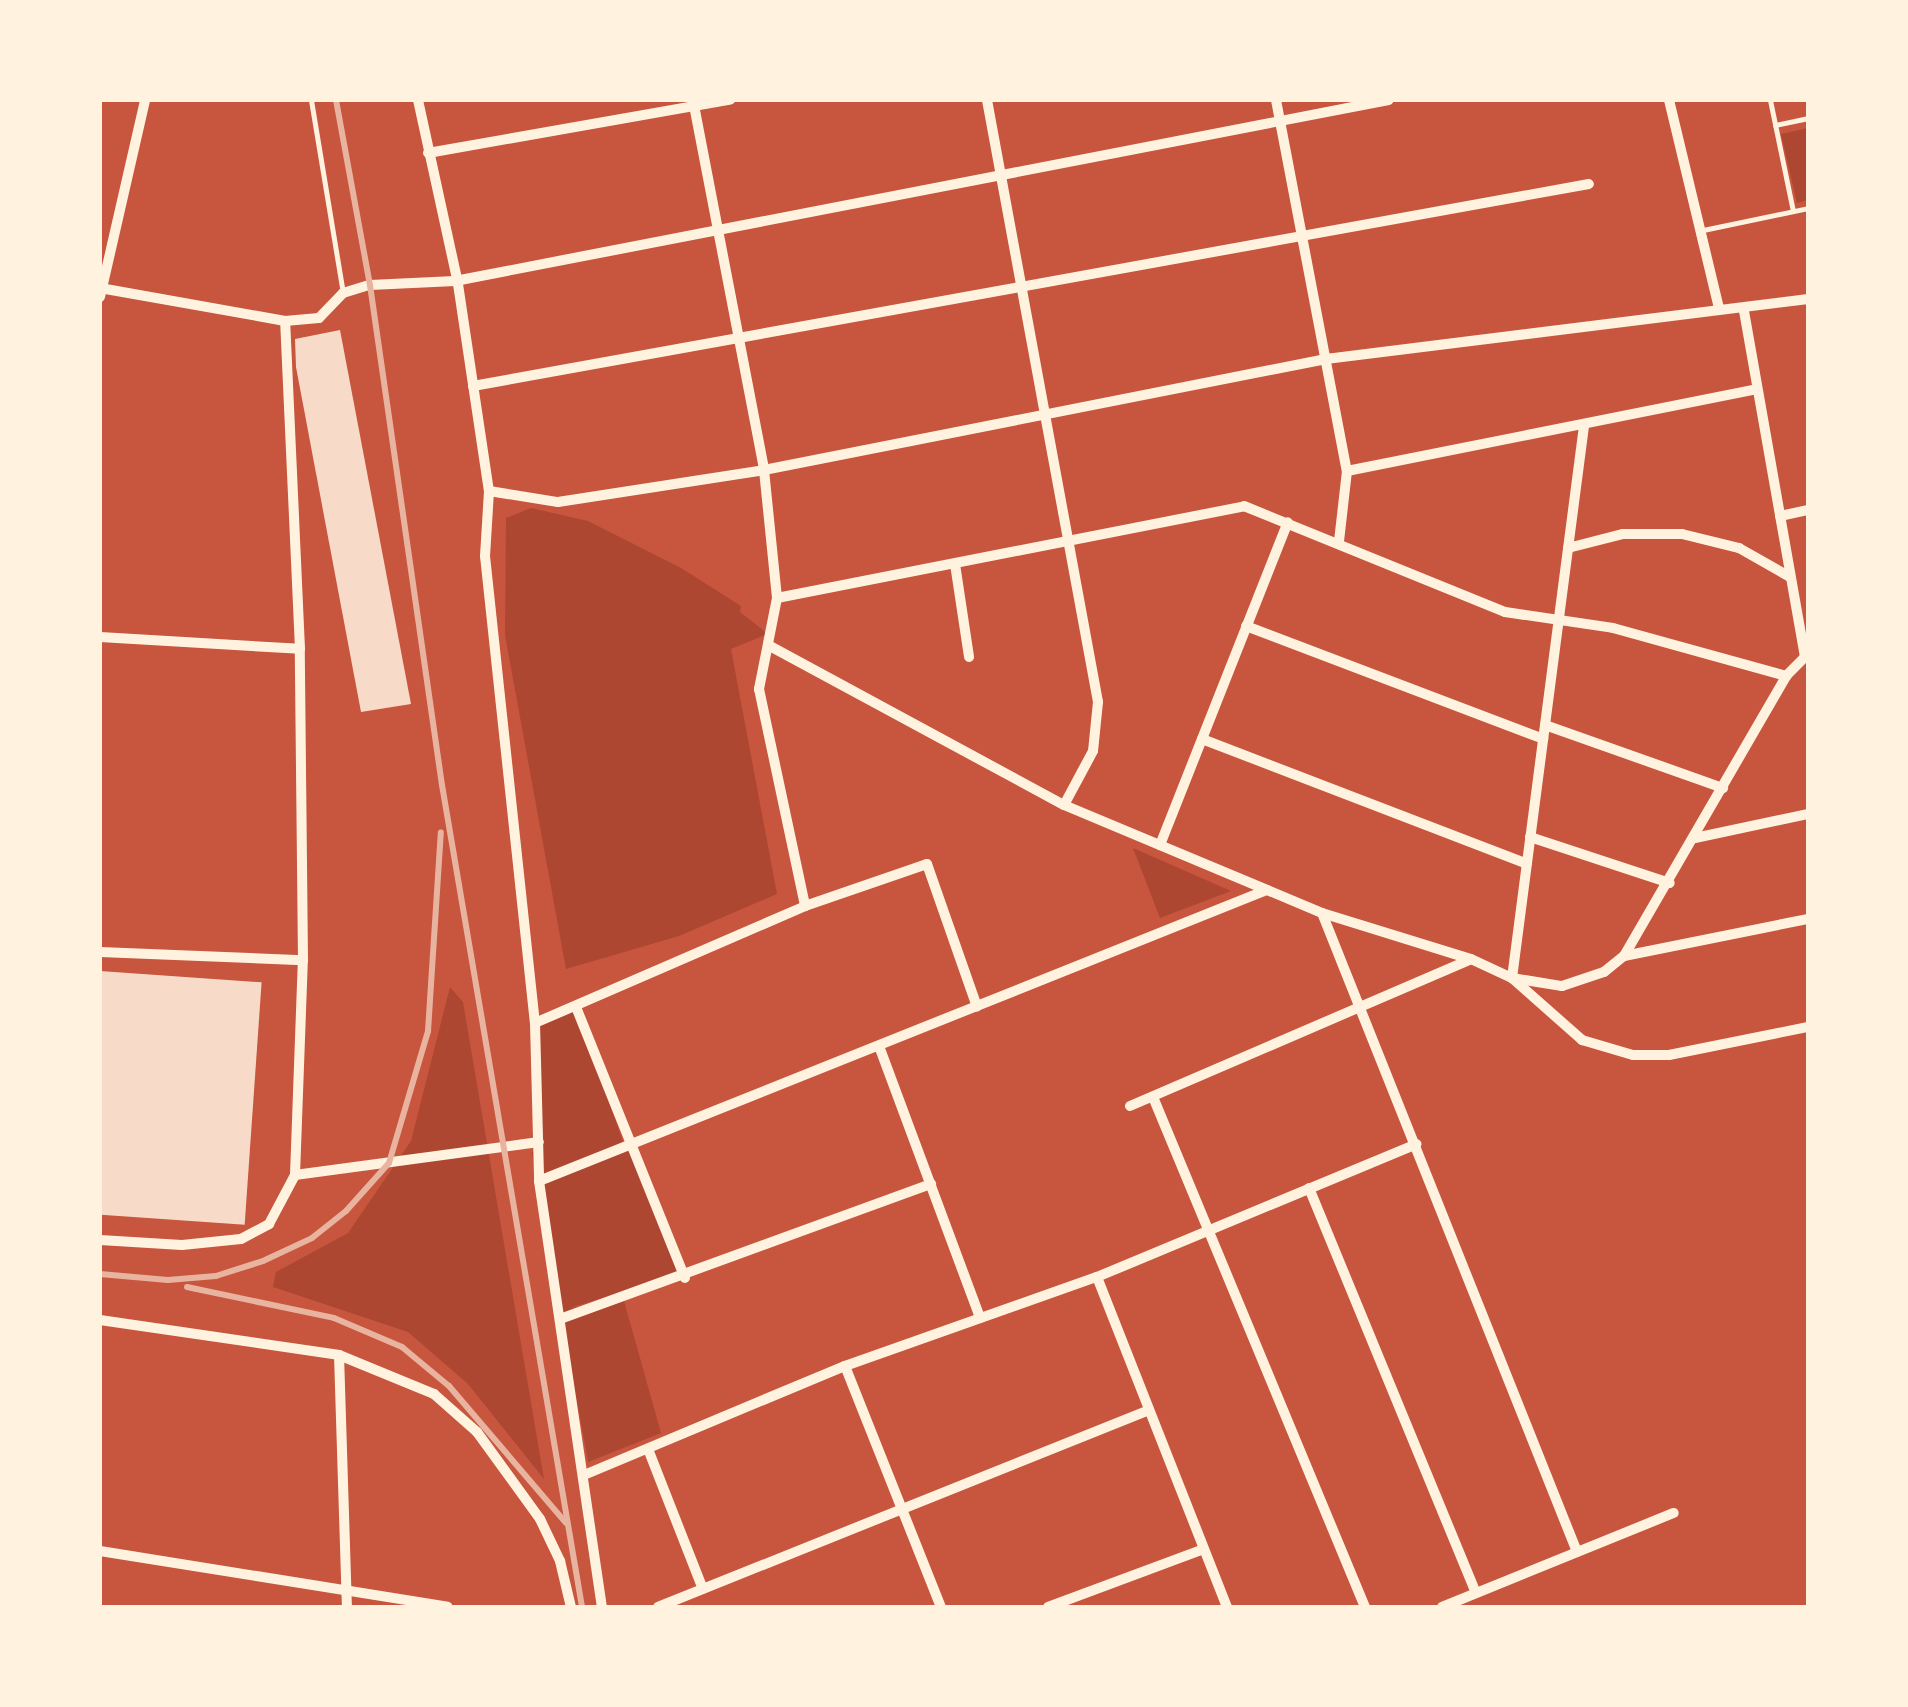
<!DOCTYPE html>
<style>
body{margin:0}
#map{position:relative;width:1908px;height:1707px;overflow:hidden;background:#c8553d;font-family:Helvetica,sans-serif}
div>[style]{position:absolute}
[style*='--x']{left:calc(var(--x)*1px);top:calc(var(--y)*1px);width:calc(var(--w)*1px);rotate:calc(var(--a)*1deg)}
.green>*{inset:0;background:#ae4732}
.building>*{inset:0;background:#f7dbc8;transform-origin:0 0}
.service>*{height:5px;margin:-2.5px;padding:0 2.5px;transform-origin:2.5px;border-radius:2.5px;background:#fff3e0}
.minor>*{height:10px;margin:-5px;padding:0 5px;transform-origin:5px;border-radius:5px;background:#fff3e0}
.rail>*{height:6px;margin:-3px;padding:0 3px;transform-origin:3px;border-radius:3px;background:#e9b49f}
span{translate:-50% -50%;white-space:nowrap;text-align:center;line-height:1.15;-webkit-text-stroke:8px #fff3e0;paint-order:stroke}
.frame{position:absolute;inset:0;border:102px solid #fff3e0;pointer-events:none}
</style>
<div id="map">
<div class="green">
<i style="clip-path:polygon(1808px 128px,1808px 200px,1797px 203px,1781px 134px)"></i>
<i style="clip-path:polygon(531px 508px,588px 521px,681px 568px,741px 606px,740px 612px,768px 634px,731px 649px,777px 894px,679px 936px,566px 969px,505px 635px,506px 518px)"></i>
<i style="clip-path:polygon(1133px 848px,1231px 891px,1160px 918px)"></i>
<i style="clip-path:polygon(450px 987px,463px 1002px,544px 1479px,468px 1384px,408px 1332px,273px 1287px,276px 1272px,348px 1233px,411px 1141px)"></i>
<i style="clip-path:polygon(576px 1007px,623px 1142px,616px 1145px,630px 1145px,680px 1276px,569px 1308px,624px 1301px,661px 1433px,588px 1462px,532px 1152px,538px 1152px,535px 1023px)"></i>
</div>
<div class="building">
<i style="clip-path:polygon(340px 330px,411px 704px,361px 712px,296px 367px,295px 339px)"></i>
<i style="left:100px;top:971px;width:162px;height:243px;rotate:4deg"></i>
</div>
<div class="service">
<i style="--x:311;--y:100;--w:196;--a:80.6"></i>
<i style="--x:1770;--y:100;--w:113;--a:78.3"></i>
<i style="--x:1775;--y:125;--w:34;--a:-12"></i>
<i style="--x:1703;--y:230;--w:107;--a:-11.8"></i>
</div>
<div class="minor">
<i style="--x:418;--y:100;--w:188;--a:77.7"></i>
<i style="--x:458;--y:284;--w:209;--a:81.5"></i>
<i style="--x:489;--y:491;--w:65;--a:93.5"></i>
<i style="--x:485;--y:556;--w:470;--a:83.9"></i>
<i style="--x:535;--y:1023;--w:158;--a:88.5"></i>
<i style="--x:539;--y:1181;--w:431;--a:81.6"></i>
<i style="--x:693;--y:100;--w:377;--a:79.1"></i>
<i style="--x:764;--y:470;--w:129;--a:84.2"></i>
<i style="--x:777;--y:598;--w:93;--a:101.2"></i>
<i style="--x:759;--y:689;--w:222;--a:78"></i>
<i style="--x:987;--y:100;--w:612;--a:79.55"></i>
<i style="--x:1098;--y:702;--w:49;--a:95.8"></i>
<i style="--x:1093;--y:751;--w:61;--a:118.2"></i>
<i style="--x:1276;--y:100;--w:378;--a:79.2"></i>
<i style="--x:1347;--y:471;--w:70;--a:96.5"></i>
<i style="--x:1669;--y:100;--w:214;--a:76.5"></i>
<i style="--x:428;--y:153;--w:307;--a:-10"></i>
<i style="--x:100;--y:288;--w:188;--a:10.1"></i>
<i style="--x:285;--y:321;--w:34;--a:-5"></i>
<i style="--x:319;--y:318;--w:35;--a:-46"></i>
<i style="--x:343;--y:293;--w:28;--a:-17"></i>
<i style="--x:370;--y:285;--w:85;--a:-2.7"></i>
<i style="--x:455;--y:281;--w:951;--a:-10.97"></i>
<i style="--x:100;--y:297;--w:202;--a:-77.1"></i>
<i style="--x:1744;--y:311;--w:350;--a:80"></i>
<i style="--x:473;--y:386;--w:1134;--a:-10.26"></i>
<i style="--x:1584;--y:426;--w:557;--a:97.43"></i>
<i style="--x:1512;--y:978;--w:94;--a:41.5"></i>
<i style="--x:1582;--y:1040;--w:53;--a:16.4"></i>
<i style="--x:1633;--y:1055;--w:36;--a:0"></i>
<i style="--x:1669;--y:1055;--w:142;--a:-11.4"></i>
<i style="--x:1347;--y:471;--w:418;--a:-11.3"></i>
<i style="--x:489;--y:491;--w:70;--a:9.1"></i>
<i style="--x:558;--y:502;--w:208;--a:-8.8"></i>
<i style="--x:764;--y:470;--w:573;--a:-11.17"></i>
<i style="--x:1326;--y:359;--w:486;--a:-7.1"></i>
<i style="--x:1780;--y:516;--w:29;--a:-12"></i>
<i style="--x:1568;--y:548;--w:57;--a:-14.3"></i>
<i style="--x:1623;--y:534;--w:59;--a:0"></i>
<i style="--x:1682;--y:534;--w:59;--a:13.8"></i>
<i style="--x:1739;--y:548;--w:59;--a:29.6"></i>
<i style="--x:955;--y:564;--w:94;--a:81.4"></i>
<i style="--x:777;--y:598;--w:476;--a:-11.1"></i>
<i style="--x:1244;--y:506;--w:282;--a:22.1"></i>
<i style="--x:1505;--y:612;--w:109;--a:8.4"></i>
<i style="--x:1613;--y:628;--w:180;--a:15.5"></i>
<i style="--x:1246;--y:626;--w:318;--a:20.8"></i>
<i style="--x:100;--y:637;--w:200;--a:3.4"></i>
<i style="--x:768;--y:645;--w:336;--a:28.4"></i>
<i style="--x:1064;--y:805;--w:280;--a:22.7"></i>
<i style="--x:1322;--y:913;--w:156;--a:17.2"></i>
<i style="--x:1471;--y:959;--w:45;--a:24.9"></i>
<i style="--x:1512;--y:978;--w:51;--a:9.1"></i>
<i style="--x:1562;--y:986;--w:44;--a:-18.4"></i>
<i style="--x:1604;--y:972;--w:26;--a:-39"></i>
<i style="--x:1624;--y:956;--w:323;--a:-59.9"></i>
<i style="--x:1786;--y:676;--w:31;--a:-45"></i>
<i style="--x:1545;--y:725;--w:189;--a:19.5"></i>
<i style="--x:1202;--y:739;--w:348;--a:21"></i>
<i style="--x:1530;--y:837;--w:147;--a:18.2"></i>
<i style="--x:1695;--y:838;--w:116;--a:-12"></i>
<i style="--x:1160;--y:845;--w:347;--a:-68.4"></i>
<i style="--x:1322;--y:913;--w:688;--a:68.24"></i>
<i style="--x:100;--y:952;--w:203;--a:2.3"></i>
<i style="--x:1624;--y:956;--w:188;--a:-11.4"></i>
<i style="--x:576;--y:1007;--w:292;--a:68.1"></i>
<i style="--x:535;--y:1023;--w:294;--a:-23.4"></i>
<i style="--x:805;--y:906;--w:129;--a:-19"></i>
<i style="--x:927;--y:864;--w:151;--a:70.7"></i>
<i style="--x:879;--y:1046;--w:290;--a:69.6"></i>
<i style="--x:1153;--y:1097;--w:552;--a:67.43"></i>
<i style="--x:1130;--y:1106;--w:369;--a:-23.3"></i>
<i style="--x:295;--y:1175;--w:246;--a:-7.7"></i>
<i style="--x:539;--y:1181;--w:784;--a:-21.79"></i>
<i style="--x:1309;--y:1188;--w:438;--a:67.6"></i>
<i style="--x:100;--y:1240;--w:82;--a:3.5"></i>
<i style="--x:182;--y:1245;--w:59;--a:-5.8"></i>
<i style="--x:241;--y:1239;--w:32;--a:-28"></i>
<i style="--x:269;--y:1224;--w:55;--a:-62"></i>
<i style="--x:295;--y:1175;--w:215;--a:-87.9"></i>
<i style="--x:303;--y:960;--w:311;--a:-90.6"></i>
<i style="--x:300;--y:649;--w:328;--a:-92.6"></i>
<i style="--x:1097;--y:1277;--w:355;--a:68.5"></i>
<i style="--x:560;--y:1319;--w:395;--a:-20"></i>
<i style="--x:100;--y:1320;--w:242;--a:8.3"></i>
<i style="--x:339;--y:1355;--w:103;--a:22.3"></i>
<i style="--x:434;--y:1394;--w:57;--a:41.5"></i>
<i style="--x:477;--y:1432;--w:107;--a:54.1"></i>
<i style="--x:540;--y:1519;--w:47;--a:64.5"></i>
<i style="--x:560;--y:1561;--w:47;--a:76.6"></i>
<i style="--x:339;--y:1355;--w:252;--a:88.2"></i>
<i style="--x:845;--y:1366;--w:259;--a:68.3"></i>
<i style="--x:648;--y:1449;--w:150;--a:68.6"></i>
<i style="--x:584;--y:1475;--w:283;--a:-22.7"></i>
<i style="--x:845;--y:1366;--w:267;--a:-19.5"></i>
<i style="--x:1097;--y:1277;--w:346;--a:-22.6"></i>
<i style="--x:100;--y:1551;--w:352;--a:9.1"></i>
<i style="--x:658;--y:1607;--w:529;--a:-21.86"></i>
<i style="--x:1048;--y:1607;--w:166;--a:-20.4"></i>
<i style="--x:1442;--y:1607;--w:250;--a:-22.1"></i>
</div>
<div class="rail">
<i style="--x:336;--y:100;--w:188;--a:79.6"></i>
<i style="--x:370;--y:285;--w:505;--a:81.81"></i>
<i style="--x:442;--y:785;--w:834;--a:80.33"></i>
<i style="--x:100;--y:1274;--w:68;--a:5"></i>
<i style="--x:168;--y:1280;--w:48;--a:-4.8"></i>
<i style="--x:216;--y:1276;--w:49;--a:-17.7"></i>
<i style="--x:263;--y:1261;--w:54;--a:-25.1"></i>
<i style="--x:312;--y:1238;--w:43;--a:-38.5"></i>
<i style="--x:346;--y:1211;--w:64;--a:-48.1"></i>
<i style="--x:389;--y:1163;--w:138;--a:-73.5"></i>
<i style="--x:428;--y:1031;--w:199;--a:-86.3"></i>
<i style="--x:187;--y:1287;--w:150;--a:11.9"></i>
<i style="--x:334;--y:1318;--w:74;--a:23.1"></i>
<i style="--x:402;--y:1347;--w:61;--a:39.7"></i>
<i style="--x:449;--y:1386;--w:180;--a:49.5"></i>
</div>
<div class="frame"></div>
</div>
